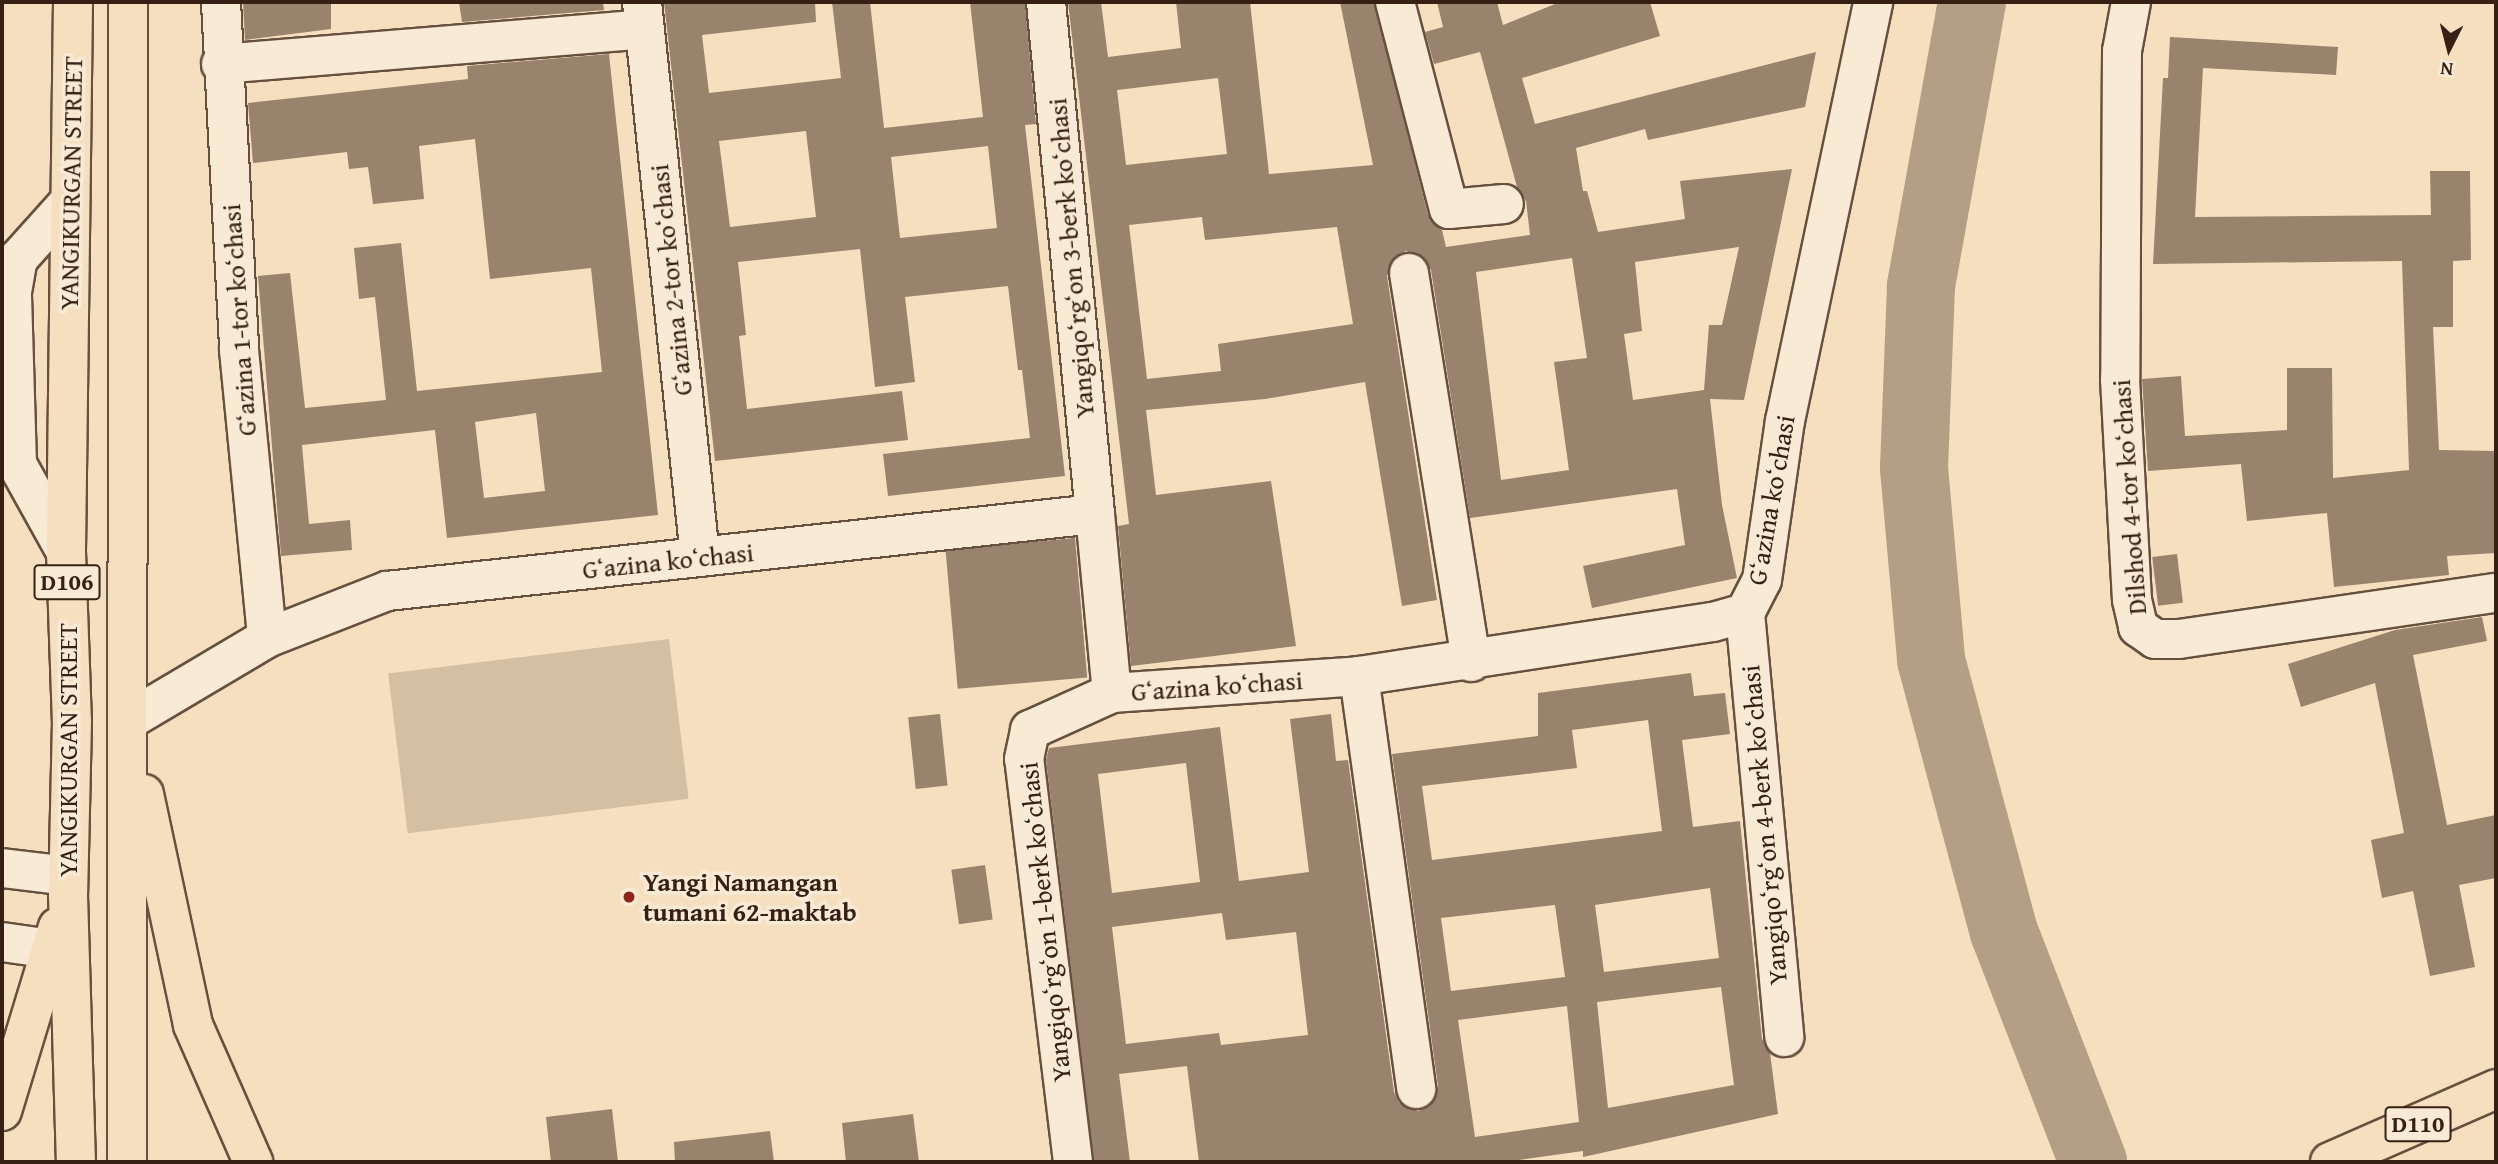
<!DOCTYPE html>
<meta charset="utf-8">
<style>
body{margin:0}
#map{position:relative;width:2498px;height:1164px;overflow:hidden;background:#f5dfbf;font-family:"Gentium Book Plus",serif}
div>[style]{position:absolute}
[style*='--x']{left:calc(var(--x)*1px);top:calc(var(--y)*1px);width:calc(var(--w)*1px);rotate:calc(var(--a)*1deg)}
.green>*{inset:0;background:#d5bfa2;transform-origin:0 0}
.river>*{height:68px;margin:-34px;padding:0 34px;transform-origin:34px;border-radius:34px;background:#b49e85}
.building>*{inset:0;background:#99836c;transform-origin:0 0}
.roads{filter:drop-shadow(2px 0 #66503e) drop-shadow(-2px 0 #66503e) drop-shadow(0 2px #66503e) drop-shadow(0 -2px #66503e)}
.minor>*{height:38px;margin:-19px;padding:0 19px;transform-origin:19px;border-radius:19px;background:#f8ead5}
.major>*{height:38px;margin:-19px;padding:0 19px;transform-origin:19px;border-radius:19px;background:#f5dfbf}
.dots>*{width:19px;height:19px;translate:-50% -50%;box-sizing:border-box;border:4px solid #f8ead5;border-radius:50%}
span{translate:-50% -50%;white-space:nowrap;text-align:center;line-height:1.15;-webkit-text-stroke:7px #f8ead5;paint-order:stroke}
.shield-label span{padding:2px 5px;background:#f8ead5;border:2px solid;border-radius:5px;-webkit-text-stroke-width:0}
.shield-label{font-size:24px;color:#362013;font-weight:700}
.street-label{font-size:26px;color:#362013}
.poi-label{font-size:26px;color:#362013;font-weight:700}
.left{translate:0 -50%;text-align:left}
.frame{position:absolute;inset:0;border:4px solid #362013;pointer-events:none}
.north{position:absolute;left:2414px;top:14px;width:70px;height:70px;-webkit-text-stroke:5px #f8ead5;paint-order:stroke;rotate:186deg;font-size:19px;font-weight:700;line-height:28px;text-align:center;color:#362013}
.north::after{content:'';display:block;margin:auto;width:24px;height:32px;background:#362013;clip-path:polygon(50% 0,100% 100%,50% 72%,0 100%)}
</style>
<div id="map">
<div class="green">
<i style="left:669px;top:639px;width:161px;height:283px;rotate:83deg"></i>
</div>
<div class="river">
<i style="--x:1972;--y:2;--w:289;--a:100.2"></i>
<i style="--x:1921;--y:286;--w:182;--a:92.2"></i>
<i style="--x:1914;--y:468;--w:193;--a:84.9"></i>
<i style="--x:1931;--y:660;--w:282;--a:75"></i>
<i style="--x:2004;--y:932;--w:247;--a:68.8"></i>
</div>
<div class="building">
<i style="clip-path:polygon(243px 2px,331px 2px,331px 29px,245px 40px)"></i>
<i style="clip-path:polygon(459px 2px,603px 2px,604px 10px,462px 22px)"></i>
<i style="clip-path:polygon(evenodd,664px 2px,815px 2px,816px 22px,702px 35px,709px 93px,841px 78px,832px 2px,870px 2px,884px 128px,983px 117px,970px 2px,1025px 2px,1036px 124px,1025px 125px,1065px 476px,888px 496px,883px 454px,1030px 438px,1022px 370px,1018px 370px,1008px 286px,905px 297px,915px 382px,875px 387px,860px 249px,738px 262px,746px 335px,739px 336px,747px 409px,902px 391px,908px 440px,715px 461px,664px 2px,806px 131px,816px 217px,730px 227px,719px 141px,806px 131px,664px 2px,988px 146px,997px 228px,900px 238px,891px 157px,988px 146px)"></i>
<i style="clip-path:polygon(evenodd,1068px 2px,1101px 2px,1108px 57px,1181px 48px,1176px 2px,1250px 2px,1269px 174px,1373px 165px,1340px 2px,1374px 2px,1428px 215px,1442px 230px,1446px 247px,1530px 235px,1526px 201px,1517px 187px,1480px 52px,1434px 64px,1425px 32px,1443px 27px,1437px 2px,1497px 2px,1503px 25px,1560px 2px,1650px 2px,1660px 36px,1522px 78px,1535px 124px,1816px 52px,1805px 107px,1648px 140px,1645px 129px,1576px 148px,1583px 191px,1587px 191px,1598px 232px,1685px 219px,1680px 181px,1792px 169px,1744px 400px,1710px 399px,1722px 505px,1737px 578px,1592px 608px,1583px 566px,1685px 545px,1677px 489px,1470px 518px,1431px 270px,1425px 259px,1406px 251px,1395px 257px,1387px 276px,1437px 600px,1402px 606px,1365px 382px,1265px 399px,1146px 410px,1156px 495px,1271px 481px,1296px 646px,1131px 666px,1118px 526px,1129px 524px,1068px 2px,1218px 78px,1227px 154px,1126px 165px,1117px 90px,1218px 78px,1068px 2px,1202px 217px,1205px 240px,1337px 227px,1353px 324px,1218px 344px,1221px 371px,1147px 379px,1129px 225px,1202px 217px,1068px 2px,1739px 247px,1722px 325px,1709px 325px,1704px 390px,1633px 400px,1624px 334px,1642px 331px,1635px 262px,1739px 247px,1068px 2px,1572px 258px,1587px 358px,1554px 362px,1569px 470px,1501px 480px,1476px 272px,1572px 258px)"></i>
<i style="clip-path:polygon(2170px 37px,2338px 47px,2336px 75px,2203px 68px,2195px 217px,2431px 215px,2430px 171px,2470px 171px,2471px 260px,2453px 261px,2453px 327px,2433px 327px,2439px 450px,2496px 451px,2496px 553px,2447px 556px,2449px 575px,2334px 587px,2327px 513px,2247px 521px,2241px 464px,2148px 471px,2142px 379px,2181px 376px,2185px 436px,2287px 430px,2287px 368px,2332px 368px,2333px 478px,2409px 470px,2402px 261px,2153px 264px,2163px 78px,2168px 78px)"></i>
<i style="clip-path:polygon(evenodd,609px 54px,658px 515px,447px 538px,435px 430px,302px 445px,309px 524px,350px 520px,352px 550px,281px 556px,258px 276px,290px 273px,305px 408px,386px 400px,375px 297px,359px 299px,354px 248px,401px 243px,417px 391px,602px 372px,591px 268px,490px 279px,475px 139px,419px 146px,424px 199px,373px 204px,368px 167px,349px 169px,347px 152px,253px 163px,248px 103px,468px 79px,467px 66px,609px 54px,536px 413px,545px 491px,484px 498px,475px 422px,536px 413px)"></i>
<i style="left:1075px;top:538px;width:140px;height:130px;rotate:85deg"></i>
<i style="left:2177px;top:554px;width:49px;height:25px;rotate:83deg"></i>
<i style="clip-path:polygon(2482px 617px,2487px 641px,2413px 655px,2447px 825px,2496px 815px,2496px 878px,2459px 885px,2475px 967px,2430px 976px,2413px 891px,2382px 898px,2371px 840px,2404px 833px,2375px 683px,2301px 707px,2288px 664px,2395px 630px)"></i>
<i style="clip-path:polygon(evenodd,1691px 673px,1694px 696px,1725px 693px,1730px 734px,1682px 740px,1693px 827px,1740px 821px,1762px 1039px,1770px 1053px,1778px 1114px,1583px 1157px,1583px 1151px,1505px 1162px,1199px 1162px,1187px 1066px,1119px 1074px,1130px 1162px,1094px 1162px,1046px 760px,1049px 748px,1220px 727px,1239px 881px,1309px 872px,1290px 719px,1331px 714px,1336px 761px,1348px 760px,1394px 1092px,1399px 1103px,1418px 1111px,1430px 1106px,1438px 1086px,1392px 754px,1538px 736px,1538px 693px,1691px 673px,1648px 720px,1662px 831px,1432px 860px,1422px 786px,1577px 768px,1572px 730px,1648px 720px,1691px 673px,1186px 763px,1200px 882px,1112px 893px,1098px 774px,1186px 763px,1691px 673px,1710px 888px,1719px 958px,1604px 972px,1595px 905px,1710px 888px,1691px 673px,1555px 905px,1565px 977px,1451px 991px,1441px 918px,1555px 905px,1691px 673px,1222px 913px,1226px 940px,1296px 932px,1308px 1035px,1221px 1045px,1219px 1033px,1126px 1044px,1112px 927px,1222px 913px,1691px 673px,1721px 987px,1734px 1085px,1608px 1108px,1597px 1002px,1721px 987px,1691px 673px,1567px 1006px,1579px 1122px,1475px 1137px,1458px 1020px,1567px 1006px)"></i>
<i style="left:940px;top:714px;width:72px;height:32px;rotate:84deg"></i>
<i style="left:985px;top:865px;width:55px;height:34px;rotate:82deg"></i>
<i style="clip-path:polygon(612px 1109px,618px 1162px,551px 1162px,546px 1117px)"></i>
<i style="clip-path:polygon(913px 1114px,919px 1162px,846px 1162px,842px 1123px)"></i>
<i style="clip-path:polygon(770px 1131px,774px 1162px,675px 1162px,674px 1142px)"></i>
</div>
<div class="roads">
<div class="minor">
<i style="--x:221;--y:2;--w:348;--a:87"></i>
<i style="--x:239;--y:350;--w:289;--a:84.4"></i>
<i style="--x:642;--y:2;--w:558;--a:84.03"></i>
<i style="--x:1046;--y:2;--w:514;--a:84.53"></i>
<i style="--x:1395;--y:2;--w:214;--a:75.4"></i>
<i style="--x:1449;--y:209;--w:55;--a:-5.2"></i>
<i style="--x:2131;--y:2;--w:50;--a:100.4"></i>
<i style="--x:2122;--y:51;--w:328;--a:90.3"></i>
<i style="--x:2120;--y:379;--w:221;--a:86.9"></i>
<i style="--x:2132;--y:600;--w:28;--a:77"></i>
<i style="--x:2138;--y:627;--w:21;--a:35"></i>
<i style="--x:2155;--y:639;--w:24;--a:0"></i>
<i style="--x:2179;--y:639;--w:320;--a:-8.3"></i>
<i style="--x:221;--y:64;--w:424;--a:-4.7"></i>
<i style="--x:1409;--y:273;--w:394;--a:80.9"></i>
<i style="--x:66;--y:552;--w:101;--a:-119.1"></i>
<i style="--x:17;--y:464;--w:172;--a:-91.7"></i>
<i style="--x:12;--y:292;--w:34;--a:-80"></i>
<i style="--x:18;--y:259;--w:78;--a:-48.1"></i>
<i style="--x:1745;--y:613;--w:426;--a:84.7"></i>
<i style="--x:1359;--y:676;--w:417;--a:82.1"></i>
<i style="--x:129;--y:720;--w:161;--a:-30.7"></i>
<i style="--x:267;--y:638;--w:129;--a:-21.4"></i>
<i style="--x:387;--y:591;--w:712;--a:-6.21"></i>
<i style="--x:1095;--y:514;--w:180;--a:84.6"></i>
<i style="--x:1112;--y:693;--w:248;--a:-3.9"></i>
<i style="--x:1359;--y:676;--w:358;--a:-8.7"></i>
<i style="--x:1713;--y:622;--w:33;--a:-16"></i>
<i style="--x:1745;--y:613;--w:37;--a:-63"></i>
<i style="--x:1762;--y:580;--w:161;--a:-81.8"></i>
<i style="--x:1785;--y:421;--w:428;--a:-78.1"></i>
<i style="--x:2;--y:868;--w:66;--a:6.9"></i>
<i style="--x:2;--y:942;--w:50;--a:8"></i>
<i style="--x:1073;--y:1162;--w:406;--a:-96.9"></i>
<i style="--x:1024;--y:759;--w:30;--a:-78"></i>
<i style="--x:1030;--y:730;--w:90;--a:-24.3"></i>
</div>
<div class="major">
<i style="--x:73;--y:2;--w:550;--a:90.73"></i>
<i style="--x:66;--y:552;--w:169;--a:88"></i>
<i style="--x:72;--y:721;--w:174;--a:91.3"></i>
<i style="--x:68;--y:895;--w:267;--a:88.3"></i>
<i style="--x:144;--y:794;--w:236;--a:78"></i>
<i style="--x:193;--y:1025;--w:150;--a:66.3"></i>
<i style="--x:2;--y:1111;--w:192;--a:-73.1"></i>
<i style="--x:127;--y:1162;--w:1160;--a:-89.95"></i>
<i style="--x:2330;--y:1162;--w:181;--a:-23.7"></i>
</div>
</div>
<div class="dots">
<i style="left:629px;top:897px;background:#8f2418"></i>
</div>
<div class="shield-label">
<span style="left:67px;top:582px">D106</span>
<span style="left:2418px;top:1124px">D110</span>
</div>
<div class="street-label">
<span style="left:71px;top:183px;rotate:-89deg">YANGIKURGAN STREET</span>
<span style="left:1071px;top:258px;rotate:-95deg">Yangiqoʻrgʻon 3-berk koʻchasi</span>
<span style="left:671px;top:280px;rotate:-96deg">Gʻazina 2-tor koʻchasi</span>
<span style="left:239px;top:320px;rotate:-94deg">Gʻazina 1-tor koʻchasi</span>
<span style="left:2129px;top:497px;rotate:-94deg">Dilshod 4-tor koʻchasi</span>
<span style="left:1771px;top:500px;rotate:-80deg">Gʻazina koʻchasi</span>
<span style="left:668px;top:561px;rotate:-6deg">Gʻazina koʻchasi</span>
<span style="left:1217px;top:686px;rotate:-4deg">Gʻazina koʻchasi</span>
<span style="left:68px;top:750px;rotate:-90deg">YANGIKURGAN STREET</span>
<span style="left:1764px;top:825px;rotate:-95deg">Yangiqoʻrgʻon 4-berk koʻchasi</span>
<span style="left:1045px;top:922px;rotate:-96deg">Yangiqoʻrgʻon 1-berk koʻchasi</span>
</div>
<div class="poi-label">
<span class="left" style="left:643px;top:897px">Yangi Namangan<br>tumani 62-maktab</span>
</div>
<div class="frame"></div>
<div class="north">N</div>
</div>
